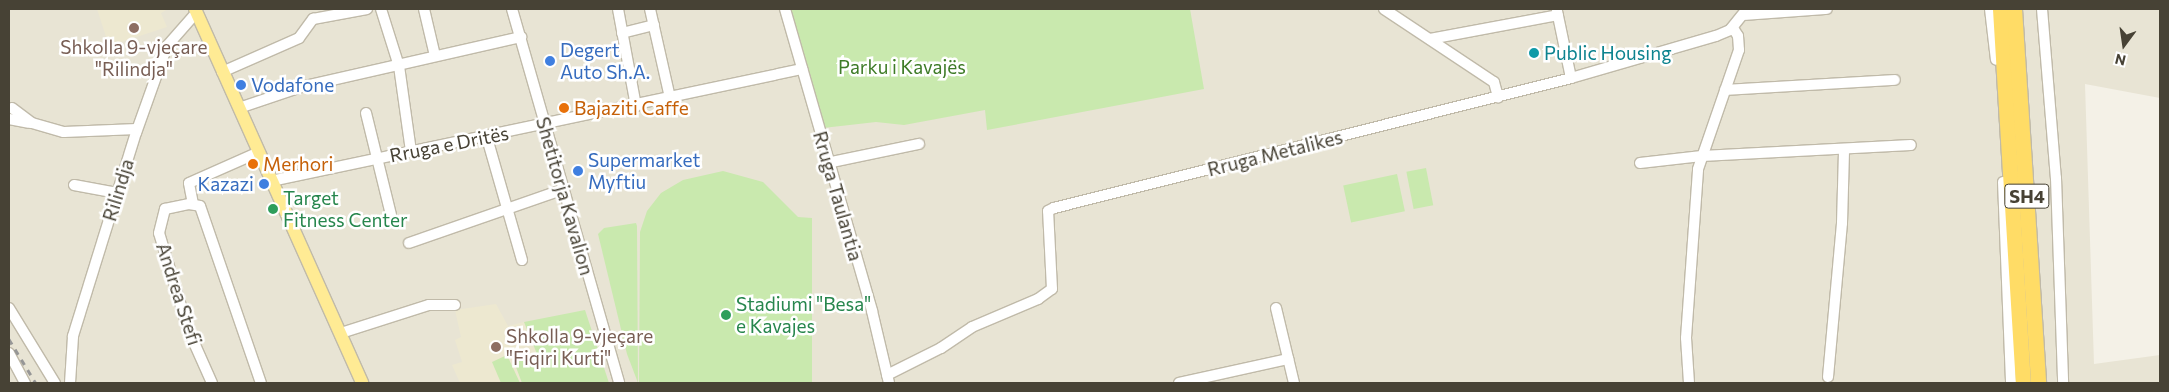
<!DOCTYPE html>
<meta charset="utf-8">
<style>
body{margin:0}
#map{position:relative;width:2169px;height:392px;overflow:hidden;background:#f4f1e7;font-family:Commissioner,sans-serif}
div>[style]{position:absolute}
[style*='--x']{left:calc(var(--x)*1px);top:calc(var(--y)*1px);width:calc(var(--w)*1px);rotate:calc(var(--a)*1deg)}
.residential>*{inset:0;background:#e8e4d4}
.education>*{inset:0;background:#ede8d0}
.green>*{inset:0;background:#c9e9ae;transform-origin:0 0}
.roads{filter:drop-shadow(1px 0 #c0baa9) drop-shadow(-1px 0 #c0baa9) drop-shadow(0 1px #c0baa9) drop-shadow(0 -1px #c0baa9)}
.minor>*{height:10px;margin:-5px;padding:0 5px;transform-origin:5px;border-radius:5px;background:#fff}
.major>*{height:12px;margin:-6px;padding:0 6px;transform-origin:6px;border-radius:6px;background:#ffeb94}
.highway>*{height:15px;margin:-7.5px;padding:0 7.5px;transform-origin:7.5px;border-radius:7.5px;background:#ffdc66}
.rail>*{height:2.5px;margin-top:-1.25px;transform-origin:0;background:repeating-linear-gradient(90deg,#969696 0 6px,transparent 0 12px)}
.dots>*{width:14px;height:14px;translate:-50% -50%;box-sizing:border-box;border:2px solid #fff;border-radius:50%}
span{translate:-50% -50%;white-space:nowrap;text-align:center;line-height:1.15;-webkit-text-stroke:5px #fff;paint-order:stroke}
.shield-label span{padding:1px 4px;background:#fff;border:1px solid;border-radius:4px;-webkit-text-stroke-width:0}
.shield-label{font-size:18px;color:#474235;font-weight:700}
.education-label{font-size:19px;color:#785e54}
.left{translate:0 -50%;text-align:left}
.shop-label{font-size:19px;color:#366cbe}
.right{translate:-100% -50%;text-align:right}
.culture-label{font-size:19px;color:#0d838f}
.park-label{font-size:19px;color:#3e7b27}
.food-label{font-size:19px;color:#c56008}
.street-label{font-size:19px;color:#474235}
.leisure-label{font-size:19px;color:#27864d}
.frame{position:absolute;inset:0;border:10px solid #474235;pointer-events:none}
.north{position:absolute;left:2099px;top:20px;width:50px;height:50px;-webkit-text-stroke:4px #fff;paint-order:stroke;rotate:194deg;font-size:14px;font-weight:700;line-height:20px;text-align:center;color:#474235}
.north::after{content:'';display:block;margin:auto;width:18px;height:22px;background:#474235;clip-path:polygon(50% 0,100% 100%,50% 72%,0 100%)}
</style>
<div id="map">
<div class="residential">
<i style="clip-path:polygon(9px 9px,2160px 9px,2160px 98px,2085px 84px,2094px 364px,2160px 355px,2160px 383px,9px 383px)"></i>
</div>
<div class="education">
<i style="clip-path:polygon(97px 9px,168px 9px,161px 13px,167px 27px,109px 46px)"></i>
<i style="clip-path:polygon(496px 304px,508px 326px,524px 322px,537px 354px,515px 362px,522px 383px,460px 383px,452px 365px,462px 362px,455px 340px,461px 337px,455px 310px)"></i>
</div>
<div class="green">
<i style="clip-path:polygon(789px 9px,1190px 9px,1204px 89px,987px 130px,985px 110px,904px 125px,876px 122px,823px 128px)"></i>
<i style="left:1426px;top:168px;width:38px;height:20px;rotate:79deg"></i>
<i style="clip-path:polygon(723px 171px,763px 182px,798px 217px,812px 218px,812px 383px,639px 383px,640px 232px,647px 211px,661px 193px,683px 180px)"></i>
<i style="left:1397px;top:174px;width:38px;height:55px;rotate:78deg"></i>
<i style="clip-path:polygon(636px 223px,637px 226px,638px 383px,627px 354px,598px 234px,604px 228px)"></i>
<i style="clip-path:polygon(585px 310px,609px 383px,522px 383px,514px 362px,537px 354px,524px 322px)"></i>
<i style="clip-path:polygon(507px 355px,520px 383px,501px 383px,492px 362px)"></i>
</div>
<div class="roads">
<div class="minor">
<i style="--x:381;--y:9;--w:60;--a:72.5"></i>
<i style="--x:399;--y:66;--w:86;--a:82"></i>
<i style="--x:424;--y:9;--w:48;--a:76.8"></i>
<i style="--x:512;--y:9;--w:389;--a:74"></i>
<i style="--x:618;--y:9;--w:99;--a:79.5"></i>
<i style="--x:650;--y:9;--w:91;--a:77.3"></i>
<i style="--x:785;--y:9;--w:314;--a:73.9"></i>
<i style="--x:872;--y:311;--w:74;--a:76.7"></i>
<i style="--x:1384;--y:9;--w:132;--a:33.6"></i>
<i style="--x:1494;--y:82;--w:16;--a:75"></i>
<i style="--x:1990;--y:9;--w:51;--a:83.3"></i>
<i style="--x:2042;--y:9;--w:170;--a:85.3"></i>
<i style="--x:2056;--y:178;--w:205;--a:88"></i>
<i style="--x:1557;--y:11;--w:68;--a:78.2"></i>
<i style="--x:1745;--y:15;--w:82;--a:-4.2"></i>
<i style="--x:622;--y:33;--w:33;--a:-14"></i>
<i style="--x:1430;--y:39;--w:130;--a:-10.6"></i>
<i style="--x:222;--y:72;--w:84;--a:-23.8"></i>
<i style="--x:299;--y:38;--w:24;--a:-54"></i>
<i style="--x:313;--y:19;--w:55;--a:-10.5"></i>
<i style="--x:1725;--y:90;--w:170;--a:-3.4"></i>
<i style="--x:12;--y:108;--w:25;--a:37"></i>
<i style="--x:32;--y:123;--w:33;--a:16"></i>
<i style="--x:64;--y:132;--w:73;--a:-2.4"></i>
<i style="--x:239;--y:108;--w:65;--a:-18.7"></i>
<i style="--x:301;--y:87;--w:226;--a:-12.8"></i>
<i style="--x:366;--y:113;--w:105;--a:76.2"></i>
<i style="--x:9;--y:119;--w:20;--a:11"></i>
<i style="--x:487;--y:138;--w:127;--a:74"></i>
<i style="--x:827;--y:163;--w:94;--a:-11.7"></i>
<i style="--x:1640;--y:163;--w:62;--a:-6.4"></i>
<i style="--x:1702;--y:156;--w:209;--a:-3"></i>
<i style="--x:271;--y:181;--w:543;--a:-11.91"></i>
<i style="--x:2003;--y:182;--w:201;--a:87.7"></i>
<i style="--x:74;--y:185;--w:44;--a:10.5"></i>
<i style="--x:193;--y:204;--w:21;--a:-101"></i>
<i style="--x:189;--y:183;--w:77;--a:-23.9"></i>
<i style="--x:409;--y:243;--w:164;--a:-19.2"></i>
<i style="--x:9;--y:308;--w:88;--a:58.5"></i>
<i style="--x:1276;--y:308;--w:77;--a:76.5"></i>
<i style="--x:341;--y:333;--w:92;--a:-17.7"></i>
<i style="--x:429;--y:305;--w:26;--a:0"></i>
<i style="--x:9;--y:353;--w:34;--a:62"></i>
<i style="--x:887;--y:375;--w:60;--a:-26.6"></i>
<i style="--x:941;--y:348;--w:37;--a:-34"></i>
<i style="--x:972;--y:327;--w:72;--a:-23"></i>
<i style="--x:1038;--y:299;--w:17;--a:-36"></i>
<i style="--x:1052;--y:289;--w:78;--a:-92.9"></i>
<i style="--x:1048;--y:211;--w:7;--a:-27"></i>
<i style="--x:1054;--y:208;--w:533;--a:-14.11"></i>
<i style="--x:1571;--y:78;--w:151;--a:-16.2"></i>
<i style="--x:1716;--y:36;--w:15;--a:-23"></i>
<i style="--x:1730;--y:30;--w:27;--a:-51"></i>
<i style="--x:1828;--y:377;--w:155;--a:-84.8"></i>
<i style="--x:1842;--y:223;--w:73;--a:-88.4"></i>
<i style="--x:70;--y:383;--w:47;--a:-86.3"></i>
<i style="--x:73;--y:336;--w:213;--a:-72.8"></i>
<i style="--x:136;--y:133;--w:92;--a:-70.4"></i>
<i style="--x:167;--y:46;--w:44;--a:-48.7"></i>
<i style="--x:212;--y:383;--w:59;--a:-114"></i>
<i style="--x:188;--y:329;--w:100;--a:-106.8"></i>
<i style="--x:159;--y:233;--w:25;--a:-76"></i>
<i style="--x:165;--y:209;--w:25;--a:-12"></i>
<i style="--x:189;--y:204;--w:11;--a:10"></i>
<i style="--x:200;--y:206;--w:187;--a:71"></i>
<i style="--x:1179;--y:383;--w:112;--a:-12.4"></i>
<i style="--x:1689;--y:383;--w:45;--a:-93.8"></i>
<i style="--x:1686;--y:338;--w:169;--a:-85.9"></i>
<i style="--x:1698;--y:169;--w:126;--a:-71"></i>
<i style="--x:1739;--y:50;--w:14;--a:-94"></i>
<i style="--x:1738;--y:36;--w:9;--a:-122"></i>
</div>
<div class="major">
<i style="--x:195;--y:9;--w:410;--a:65.9"></i>
</div>
<div class="highway">
<i style="--x:2000;--y:9;--w:375;--a:86.5"></i>
<i style="--x:2014;--y:9;--w:375;--a:86.3"></i>
</div>
</div>
<div class="rail">
<i style="--x:9;--y:339;--w:52;--a:58.5"></i>
</div>
<div class="dots">
<i style="left:134px;top:28px;background:#8d6e63"></i>
<i style="left:1534px;top:53px;background:#0f9aa8"></i>
<i style="left:550px;top:61px;background:#3f7fe0"></i>
<i style="left:241px;top:85px;background:#3f7fe0"></i>
<i style="left:564px;top:108px;background:#e8710a"></i>
<i style="left:253px;top:164px;background:#e8710a"></i>
<i style="left:578px;top:171px;background:#3f7fe0"></i>
<i style="left:264px;top:184px;background:#3f7fe0"></i>
<i style="left:273px;top:209px;background:#2e9e5b"></i>
<i style="left:726px;top:315px;background:#2e9e5b"></i>
<i style="left:496px;top:347px;background:#8d6e63"></i>
</div>
<div class="shield-label">
<span style="left:2027px;top:196px">SH4</span>
</div>
<div class="education-label">
<span style="left:134px;top:58px">Shkolla 9-vjeçare<br>"Rilindja"</span>
<span class="left" style="left:506px;top:347px">Shkolla 9-vjeçare<br>"Fiqiri Kurti"</span>
</div>
<div class="shop-label">
<span class="left" style="left:560px;top:61px">Degert<br>Auto Sh.A.</span>
<span class="left" style="left:251px;top:85px">Vodafone</span>
<span class="left" style="left:588px;top:171px">Supermarket<br>Myftiu</span>
<span class="right" style="left:254px;top:184px">Kazazi</span>
</div>
<div class="culture-label">
<span class="left" style="left:1544px;top:53px">Public Housing</span>
</div>
<div class="park-label">
<span style="left:902px;top:67px">Parku i Kavajës</span>
</div>
<div class="food-label">
<span class="left" style="left:574px;top:108px">Bajaziti Caffe</span>
<span class="left" style="left:263px;top:164px">Merhori</span>
</div>
<div class="street-label">
<span style="left:449px;top:144px;rotate:-11deg">Rruga e Dritës</span>
<span style="left:1275px;top:153px;rotate:-14deg">Rruga Metalikes</span>
<span style="left:118px;top:190px;rotate:-73deg">Rilindja</span>
<span style="left:565px;top:196px;rotate:74deg">Shetitorja Kavalion</span>
<span style="left:838px;top:196px;rotate:74deg">Rruga Taulantia</span>
<span style="left:179px;top:294px;rotate:72deg">Andrea Stefi</span>
</div>
<div class="leisure-label">
<span class="left" style="left:283px;top:209px">Target<br>Fitness Center</span>
<span class="left" style="left:736px;top:315px">Stadiumi "Besa"<br>e Kavajes</span>
</div>
<div class="frame"></div>
<div class="north">N</div>
</div>
